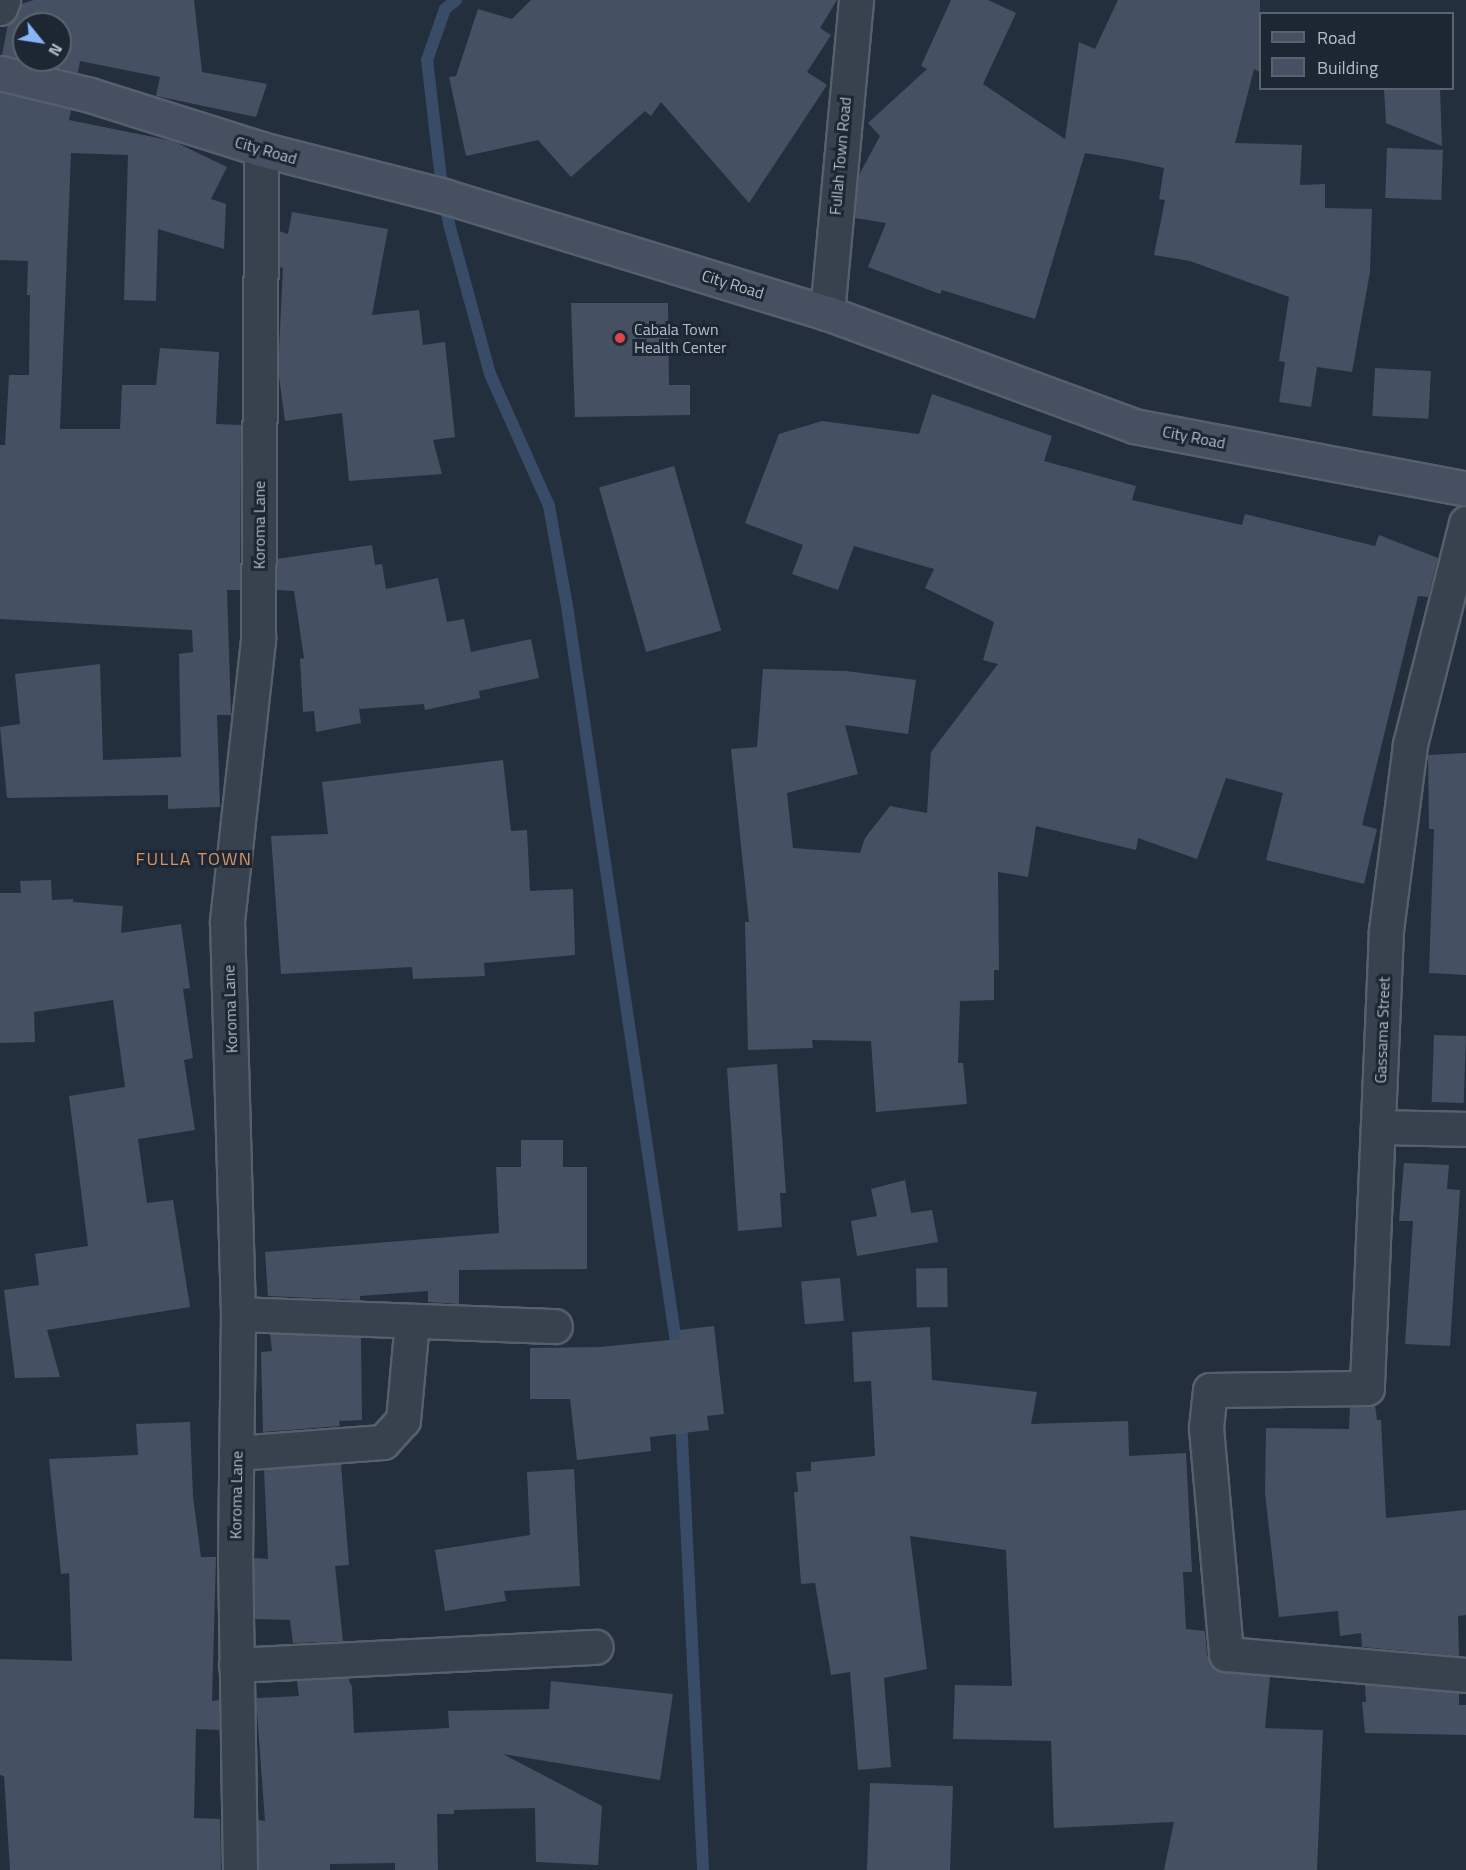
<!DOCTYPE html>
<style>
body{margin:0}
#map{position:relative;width:1466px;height:1870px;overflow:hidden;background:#242f3e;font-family:"Titillium Web",sans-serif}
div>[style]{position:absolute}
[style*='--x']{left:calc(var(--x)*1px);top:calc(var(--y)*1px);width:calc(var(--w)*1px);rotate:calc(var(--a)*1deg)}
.stream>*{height:12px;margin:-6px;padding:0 6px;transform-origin:6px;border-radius:6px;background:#394c67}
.building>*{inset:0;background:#455162;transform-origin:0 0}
.roads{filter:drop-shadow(2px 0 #565f6c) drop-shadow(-2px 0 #565f6c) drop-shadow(0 2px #565f6c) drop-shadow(0 -2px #565f6c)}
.minor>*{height:33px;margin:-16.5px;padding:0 16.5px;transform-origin:16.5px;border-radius:16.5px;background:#38414e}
.secondary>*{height:33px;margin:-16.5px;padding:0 16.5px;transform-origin:16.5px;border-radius:16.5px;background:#465061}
.dots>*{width:16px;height:16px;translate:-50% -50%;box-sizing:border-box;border:3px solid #1d2633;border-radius:50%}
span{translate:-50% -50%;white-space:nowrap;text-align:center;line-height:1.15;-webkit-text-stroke:6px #1d2633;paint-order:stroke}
.street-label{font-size:16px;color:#b4bcc9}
.poi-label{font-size:16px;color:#b4bcc9}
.left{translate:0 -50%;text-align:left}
.neighbourhood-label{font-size:18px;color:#d59563;letter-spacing:1.5px}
.legend{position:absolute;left:1259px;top:12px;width:195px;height:78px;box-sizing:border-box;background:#1d2633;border:2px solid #59626f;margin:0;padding:8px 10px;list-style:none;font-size:18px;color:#b4bcc9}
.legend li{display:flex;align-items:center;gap:12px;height:30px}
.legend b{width:30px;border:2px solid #59626f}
.north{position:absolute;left:12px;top:12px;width:60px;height:60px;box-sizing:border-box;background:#1d2633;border:2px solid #59626f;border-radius:50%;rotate:120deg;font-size:16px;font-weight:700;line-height:24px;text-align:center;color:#b4bcc9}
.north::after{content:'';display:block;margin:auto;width:21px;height:27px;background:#8ab4f8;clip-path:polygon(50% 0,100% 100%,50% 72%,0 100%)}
</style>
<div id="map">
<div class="stream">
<i style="--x:456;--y:0;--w:14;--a:141"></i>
<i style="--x:445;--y:9;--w:54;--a:109.4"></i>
<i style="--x:427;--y:60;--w:112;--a:83.3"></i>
<i style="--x:440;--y:171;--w:54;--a:80.4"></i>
<i style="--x:449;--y:224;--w:156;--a:74.7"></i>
<i style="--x:490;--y:374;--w:145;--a:65.9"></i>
<i style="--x:549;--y:506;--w:102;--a:79.8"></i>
<i style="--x:567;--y:606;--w:758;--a:81.58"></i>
<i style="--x:681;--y:1418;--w:453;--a:87.2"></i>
</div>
<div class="building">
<i style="clip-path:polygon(34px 0,194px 0,202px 72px,267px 84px,256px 117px,156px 96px,160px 77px,80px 61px,78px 73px,26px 60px,60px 60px,60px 24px,24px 24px,24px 60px,2px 55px,8px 24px,21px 4px)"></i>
<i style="clip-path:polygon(531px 0,837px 0,820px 28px,831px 35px,807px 72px,827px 85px,749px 203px,661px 102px,651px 116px,645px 111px,571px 177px,538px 140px,466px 156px,449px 77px,456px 76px,478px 9px,512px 19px)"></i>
<i style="clip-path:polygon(951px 0,988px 0,1016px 13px,983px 84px,1065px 139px,1079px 42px,1095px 49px,1118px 0,1260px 0,1260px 72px,1254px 69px,1235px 143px,1302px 145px,1300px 185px,1325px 184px,1325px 208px,1372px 209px,1370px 272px,1352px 372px,1317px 367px,1311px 407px,1279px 402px,1285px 362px,1279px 361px,1289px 297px,1190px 261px,1154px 255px,1165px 200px,1159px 199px,1164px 168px,1128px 160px,1085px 153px,1035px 319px,942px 290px,940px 294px,868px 267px,886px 223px,855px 218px,859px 175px,880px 136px,868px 123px,927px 69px,921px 66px)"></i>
<i style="clip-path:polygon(1384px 88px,1440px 88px,1442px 146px,1386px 123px)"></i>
<i style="clip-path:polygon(0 92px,71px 110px,69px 120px,173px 141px,227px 167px,211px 199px,226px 204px,224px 249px,158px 229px,156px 301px,124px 300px,128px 155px,71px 153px,60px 429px,120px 429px,122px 385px,156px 385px,160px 348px,219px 352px,216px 424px,241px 425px,240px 590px,227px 590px,231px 715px,217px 715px,220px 807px,168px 809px,168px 795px,7px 798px,0 727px,20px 724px,15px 674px,100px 664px,103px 760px,181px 757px,179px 654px,193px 652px,192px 630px,0 619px,0 445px,5px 445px,9px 375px,29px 375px,30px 295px,27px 295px,28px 261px,0 260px)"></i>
<i style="left:1387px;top:148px;width:56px;height:50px;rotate:2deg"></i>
<i style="clip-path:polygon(292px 212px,388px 229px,372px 315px,419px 310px,423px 345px,445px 342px,455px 437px,433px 440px,442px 474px,349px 481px,342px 413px,285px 421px,278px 369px,283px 268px,279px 267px,279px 231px,288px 234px)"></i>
<i style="clip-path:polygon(571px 303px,668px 303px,669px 385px,690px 385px,690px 415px,575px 417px)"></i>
<i style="left:1375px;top:368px;width:56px;height:48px;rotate:3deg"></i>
<i style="clip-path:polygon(932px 394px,1052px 436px,1044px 461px,1136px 486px,1132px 500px,1242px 525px,1245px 514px,1375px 546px,1379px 535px,1438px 558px,1428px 597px,1418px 596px,1362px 825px,1377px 829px,1364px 884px,1266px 860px,1283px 793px,1226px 778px,1197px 859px,1138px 838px,1136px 850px,1036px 826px,1028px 877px,998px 872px,999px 970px,994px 970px,994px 1000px,960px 1001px,958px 1063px,963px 1063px,967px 1104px,876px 1112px,871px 1041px,812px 1040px,813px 1048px,748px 1050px,745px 922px,749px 922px,731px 749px,757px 747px,763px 669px,846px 671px,916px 680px,908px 734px,845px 725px,858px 774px,787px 793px,793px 848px,860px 853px,865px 838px,890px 806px,927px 813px,931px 752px,998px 664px,983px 660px,994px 622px,925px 588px,934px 569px,854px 546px,838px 590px,792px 574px,803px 545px,745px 523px,779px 434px,822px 421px,919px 434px)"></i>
<i style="left:674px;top:466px;width:171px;height:78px;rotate:74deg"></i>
<i style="clip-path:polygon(372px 545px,375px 565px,382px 564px,386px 589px,438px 578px,447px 622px,464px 619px,471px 652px,531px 639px,539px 678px,479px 691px,480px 698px,425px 710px,424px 704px,359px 709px,361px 723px,316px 732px,314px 711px,303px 712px,300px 659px,304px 658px,294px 591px,277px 590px,277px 559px)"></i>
<i style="clip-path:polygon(1466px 753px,1466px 975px,1429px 973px,1434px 829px,1429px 829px,1428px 755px)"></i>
<i style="clip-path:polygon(503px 760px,511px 831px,527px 830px,530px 891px,573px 889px,575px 955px,484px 963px,485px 976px,413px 979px,412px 967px,281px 974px,271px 836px,328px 834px,322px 782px)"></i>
<i style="clip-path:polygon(51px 880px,52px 900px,73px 899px,73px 902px,123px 906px,121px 933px,181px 924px,190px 988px,183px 989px,193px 1058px,184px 1060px,195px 1130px,138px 1139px,147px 1203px,173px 1200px,190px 1307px,47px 1330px,60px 1377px,15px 1378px,4px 1290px,39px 1285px,35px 1254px,88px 1246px,69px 1096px,125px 1087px,113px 1000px,34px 1012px,35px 1042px,0 1043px,0 893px,21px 893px,20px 881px)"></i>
<i style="left:1434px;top:1035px;width:32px;height:67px;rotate:2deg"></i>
<i style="clip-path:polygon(777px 1064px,786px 1193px,780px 1193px,782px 1227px,738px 1231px,727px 1068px)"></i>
<i style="clip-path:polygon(521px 1140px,563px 1140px,563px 1167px,587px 1167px,587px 1269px,459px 1270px,459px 1304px,428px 1302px,428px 1291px,360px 1296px,360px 1300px,268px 1296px,265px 1252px,499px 1233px,496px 1167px,521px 1167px)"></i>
<i style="clip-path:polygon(1404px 1163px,1449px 1165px,1447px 1189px,1460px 1190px,1450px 1346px,1405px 1344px,1413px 1221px,1399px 1221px)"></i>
<i style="clip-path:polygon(905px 1180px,911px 1213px,932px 1210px,938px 1242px,857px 1256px,851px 1221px,877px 1216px,871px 1189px)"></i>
<i style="left:947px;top:1268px;width:39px;height:31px;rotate:89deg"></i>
<i style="left:840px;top:1278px;width:43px;height:39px;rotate:85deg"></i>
<i style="clip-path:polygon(714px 1326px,724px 1414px,707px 1416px,709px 1430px,650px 1437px,651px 1451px,577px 1460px,570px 1399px,530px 1399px,530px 1348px,600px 1347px,680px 1339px,679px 1330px)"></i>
<i style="clip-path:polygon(930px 1327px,932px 1380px,1037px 1392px,1031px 1424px,1128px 1421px,1129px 1456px,1186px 1453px,1192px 1572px,1183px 1572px,1186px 1629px,1205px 1631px,1207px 1656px,1217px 1670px,1270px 1677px,1265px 1728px,1323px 1730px,1317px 1870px,1164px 1870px,1174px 1822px,1054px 1828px,1051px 1741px,953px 1739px,955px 1685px,1012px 1686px,1006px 1550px,910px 1536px,927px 1669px,884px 1678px,891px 1767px,858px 1770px,850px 1672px,831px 1675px,815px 1583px,801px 1584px,794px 1492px,798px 1492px,796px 1472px,811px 1471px,811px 1462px,875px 1456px,871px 1381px,854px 1382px,852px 1332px)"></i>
<i style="clip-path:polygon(270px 1334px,361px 1337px,362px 1420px,339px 1421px,340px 1426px,263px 1432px,261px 1352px,272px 1351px)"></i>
<i style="clip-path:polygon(1375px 1405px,1377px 1420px,1381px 1420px,1386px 1518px,1466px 1510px,1466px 1615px,1458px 1616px,1459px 1656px,1362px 1647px,1361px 1633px,1340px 1636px,1338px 1611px,1279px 1617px,1265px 1493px,1266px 1428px,1349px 1429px,1350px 1407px)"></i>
<i style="clip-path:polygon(190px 1422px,193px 1497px,201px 1557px,216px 1557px,212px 1701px,219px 1700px,219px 1730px,196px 1729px,194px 1818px,220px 1819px,221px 1870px,10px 1870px,4px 1776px,0 1775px,0 1659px,72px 1661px,69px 1573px,61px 1574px,49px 1459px,138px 1455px,136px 1424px)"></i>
<i style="clip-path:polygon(341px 1464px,349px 1565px,335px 1566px,343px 1641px,293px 1643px,290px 1620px,255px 1619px,254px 1558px,268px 1559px,264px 1470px)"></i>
<i style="clip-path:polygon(574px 1469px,580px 1586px,504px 1591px,506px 1601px,445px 1611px,435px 1550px,530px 1535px,527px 1472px)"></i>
<i style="clip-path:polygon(348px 1678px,352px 1687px,354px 1733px,449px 1728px,448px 1711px,549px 1709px,551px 1681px,673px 1694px,660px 1780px,503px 1754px,602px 1806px,598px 1865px,536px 1862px,535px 1808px,454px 1810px,454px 1814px,437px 1814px,438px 1870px,395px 1870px,395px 1863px,330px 1864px,330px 1870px,259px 1870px,258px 1820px,265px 1821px,256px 1698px,299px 1696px,297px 1681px)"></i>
<i style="clip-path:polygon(1365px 1685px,1459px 1693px,1459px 1705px,1466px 1705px,1466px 1735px,1365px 1733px,1362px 1702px,1366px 1702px)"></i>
<i style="left:870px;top:1783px;width:83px;height:87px;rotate:2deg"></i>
</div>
<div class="roads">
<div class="minor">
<i style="--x:0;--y:8;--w:9;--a:-69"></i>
<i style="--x:827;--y:313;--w:314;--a:-84.7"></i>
<i style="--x:1466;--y:523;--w:229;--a:104.2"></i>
<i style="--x:1410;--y:745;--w:188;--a:97.4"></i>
<i style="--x:1386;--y:931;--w:457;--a:92.4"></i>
<i style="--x:1367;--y:1388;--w:157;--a:179.3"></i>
<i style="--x:1210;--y:1390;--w:38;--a:96"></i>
<i style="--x:1206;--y:1428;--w:227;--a:84.9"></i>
<i style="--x:1226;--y:1654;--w:241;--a:5"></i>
<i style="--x:1378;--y:1127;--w:88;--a:1.3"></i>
<i style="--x:238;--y:1314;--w:317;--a:2.2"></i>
<i style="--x:236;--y:1453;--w:147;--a:-4.3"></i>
<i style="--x:383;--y:1442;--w:30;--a:-48"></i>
<i style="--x:403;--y:1420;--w:99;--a:-84.8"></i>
<i style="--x:236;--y:1665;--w:360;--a:-2.9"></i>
<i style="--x:240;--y:1870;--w:310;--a:-90.9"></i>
<i style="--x:235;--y:1560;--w:246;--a:-89.3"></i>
<i style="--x:238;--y:1314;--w:393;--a:-91.6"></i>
<i style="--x:227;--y:921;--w:284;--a:-83.7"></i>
<i style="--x:258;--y:639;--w:490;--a:-89.6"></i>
</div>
<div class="secondary">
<i style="--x:0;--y:73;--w:93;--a:13.7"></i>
<i style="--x:90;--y:95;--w:179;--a:17.5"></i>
<i style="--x:261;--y:149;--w:189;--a:14.4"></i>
<i style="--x:444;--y:196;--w:400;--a:17"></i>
<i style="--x:827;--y:313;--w:327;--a:20.2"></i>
<i style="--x:1134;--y:426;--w:338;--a:10.7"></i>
</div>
</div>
<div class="dots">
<i style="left:620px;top:338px;background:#e0444e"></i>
</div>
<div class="street-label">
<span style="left:266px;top:150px;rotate:16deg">City Road</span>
<span style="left:840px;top:156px;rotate:-85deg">Fullah Town Road</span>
<span style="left:733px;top:284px;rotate:17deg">City Road</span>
<span style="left:1194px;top:437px;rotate:11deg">City Road</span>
<span style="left:259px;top:525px;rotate:-90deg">Koroma Lane</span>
<span style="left:230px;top:1009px;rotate:-92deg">Koroma Lane</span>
<span style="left:1382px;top:1030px;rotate:-88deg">Gassama Street</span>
<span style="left:236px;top:1495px;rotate:-89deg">Koroma Lane</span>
</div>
<div class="poi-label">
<span class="left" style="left:634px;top:338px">Cabala Town<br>Health Center</span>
</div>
<div class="neighbourhood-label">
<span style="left:194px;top:859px">FULLA TOWN</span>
</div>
<ul class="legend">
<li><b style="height:8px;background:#465061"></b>Road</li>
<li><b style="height:16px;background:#455162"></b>Building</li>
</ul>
<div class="north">N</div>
</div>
